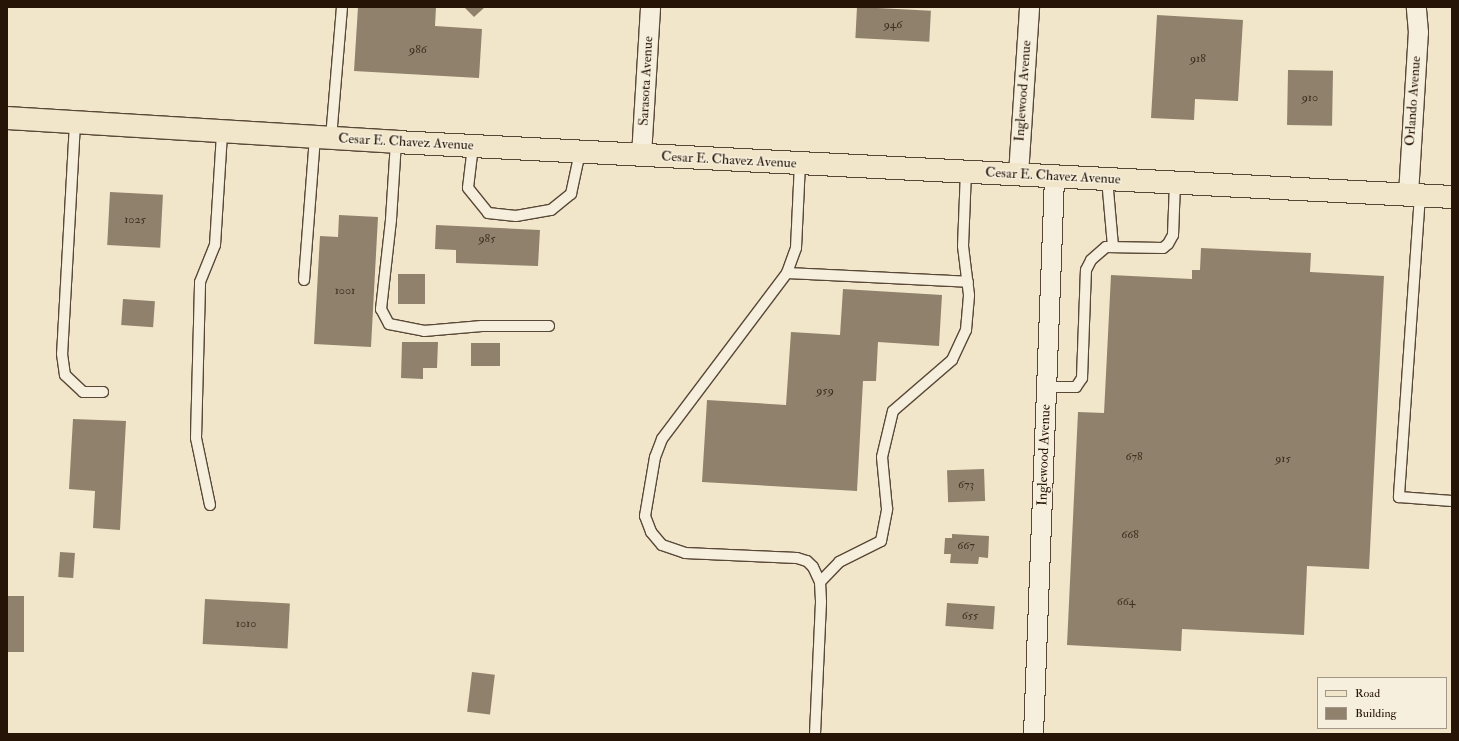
<!DOCTYPE html>
<style>
body{margin:0}
#map{position:relative;width:1459px;height:741px;overflow:hidden;background:#f1e6ca;font-family:"IM FELL Double Pica",serif}
div>[style]{position:absolute}
[style*='--x']{left:calc(var(--x)*1px);top:calc(var(--y)*1px);width:calc(var(--w)*1px);rotate:calc(var(--a)*1deg)}
.building>*{inset:0;background:#90816c;transform-origin:0 0}
.roads{filter:drop-shadow(1px 0 #594837) drop-shadow(-1px 0 #594837) drop-shadow(0 1px #594837) drop-shadow(0 -1px #594837)}
.lane>*{height:10px;margin:-5px;padding:0 5px;transform-origin:5px;border-radius:5px;background:#f6efdd}
.street>*{height:19px;margin:-9.5px;padding:0 9.5px;transform-origin:9.5px;border-radius:9.5px;background:#f6efdd}
.primary>*{height:22px;margin:-11px;padding:0 11px;transform-origin:11px;border-radius:11px;background:#f1e6ca}
span{translate:-50% -50%;white-space:nowrap;text-align:center;line-height:1.15;-webkit-text-stroke:3px #f6efdd;paint-order:stroke}
.number-label{font-size:12px;color:#402f20}
.number-label span{-webkit-text-stroke-width:0}
.street-label{font-size:14px;color:#261406}
.frame{position:absolute;inset:0;border:8px solid #261406;pointer-events:none}
.legend{position:absolute;left:1317px;top:677px;width:130px;height:52px;box-sizing:border-box;background:#f6efdd;border:1px solid #a39787;margin:0;padding:5px 7px;list-style:none;font-size:12px;color:#261406}
.legend li{display:flex;align-items:center;gap:8px;height:20px}
.legend b{width:20px;border:1px solid #a39787}
</style>
<div id="map">
<div class="building">
<i style="clip-path:polygon(358px 7px,436px 7px,435px 26px,482px 29px,479px 78px,354px 71px)"></i>
<i style="clip-path:polygon(464px 7px,485px 7px,474px 17px)"></i>
<i style="left:857px;top:7px;width:74px;height:31px;rotate:3deg"></i>
<i style="clip-path:polygon(1157px 15px,1243px 20px,1238px 101px,1195px 99px,1194px 120px,1151px 118px)"></i>
<i style="left:1288px;top:70px;width:45px;height:55px;rotate:1deg"></i>
<i style="left:110px;top:192px;width:53px;height:53px;rotate:3deg"></i>
<i style="clip-path:polygon(339px 215px,378px 217px,371px 347px,314px 344px,320px 236px,338px 237px)"></i>
<i style="clip-path:polygon(436px 225px,540px 230px,538px 266px,456px 263px,456px 250px,435px 249px)"></i>
<i style="clip-path:polygon(1201px 248px,1311px 253px,1310px 272px,1384px 276px,1369px 569px,1307px 566px,1304px 635px,1182px 629px,1181px 651px,1067px 645px,1078px 412px,1104px 413px,1111px 275px,1192px 279px,1192px 270px,1200px 270px)"></i>
<i style="left:398px;top:274px;width:27px;height:30px"></i>
<i style="clip-path:polygon(843px 289px,942px 295px,939px 346px,878px 342px,876px 381px,863px 381px,857px 491px,702px 482px,707px 400px,786px 405px,791px 332px,840px 335px)"></i>
<i style="left:123px;top:299px;width:32px;height:26px;rotate:4deg"></i>
<i style="clip-path:polygon(402px 342px,438px 342px,437px 368px,423px 368px,423px 379px,401px 378px)"></i>
<i style="left:471px;top:343px;width:29px;height:23px"></i>
<i style="clip-path:polygon(73px 419px,126px 421px,120px 530px,93px 528px,95px 491px,69px 489px)"></i>
<i style="left:984px;top:469px;width:32px;height:37px;rotate:88deg"></i>
<i style="clip-path:polygon(952px 534px,989px 536px,988px 558px,979px 557px,978px 564px,950px 563px,951px 554px,944px 554px,945px 538px,952px 538px)"></i>
<i style="left:60px;top:552px;width:15px;height:25px;rotate:4deg"></i>
<i style="left:7px;top:596px;width:17px;height:56px"></i>
<i style="left:205px;top:599px;width:85px;height:45px;rotate:3deg"></i>
<i style="left:947px;top:603px;width:48px;height:23px;rotate:4deg"></i>
<i style="left:472px;top:672px;width:23px;height:40px;rotate:7deg"></i>
</div>
<div class="roads">
<div class="lane">
<i style="--x:75;--y:123;--w:231;--a:93.2"></i>
<i style="--x:62;--y:354;--w:21;--a:82"></i>
<i style="--x:65;--y:375;--w:25;--a:43"></i>
<i style="--x:83;--y:392;--w:20;--a:0"></i>
<i style="--x:331;--y:138;--w:131;--a:-85.2"></i>
<i style="--x:396;--y:142;--w:78;--a:93.7"></i>
<i style="--x:391;--y:220;--w:90;--a:96.4"></i>
<i style="--x:381;--y:309;--w:17;--a:62"></i>
<i style="--x:389;--y:324;--w:36;--a:11"></i>
<i style="--x:424;--y:331;--w:58;--a:-4.9"></i>
<i style="--x:482;--y:326;--w:67;--a:0"></i>
<i style="--x:473;--y:146;--w:42;--a:96.8"></i>
<i style="--x:468;--y:188;--w:32;--a:51"></i>
<i style="--x:488;--y:213;--w:28;--a:6"></i>
<i style="--x:516;--y:216;--w:36;--a:-10"></i>
<i style="--x:551;--y:210;--w:26;--a:-39"></i>
<i style="--x:571;--y:194;--w:43;--a:-77.9"></i>
<i style="--x:800;--y:163;--w:85;--a:92.7"></i>
<i style="--x:796;--y:248;--w:27;--a:110"></i>
<i style="--x:787;--y:273;--w:208;--a:127"></i>
<i style="--x:662;--y:439;--w:19;--a:111"></i>
<i style="--x:655;--y:457;--w:60;--a:99.6"></i>
<i style="--x:645;--y:516;--w:17;--a:69"></i>
<i style="--x:651;--y:532;--w:17;--a:50"></i>
<i style="--x:662;--y:545;--w:24;--a:19"></i>
<i style="--x:685;--y:553;--w:112;--a:2.6"></i>
<i style="--x:797;--y:558;--w:10;--a:17"></i>
<i style="--x:807;--y:561;--w:8;--a:45"></i>
<i style="--x:813;--y:567;--w:17;--a:65"></i>
<i style="--x:820;--y:582;--w:20;--a:87"></i>
<i style="--x:821;--y:602;--w:132;--a:92.6"></i>
<i style="--x:1107;--y:179;--w:67;--a:84.9"></i>
<i style="--x:1420;--y:195;--w:303;--a:94"></i>
<i style="--x:1399;--y:497;--w:53;--a:4.3"></i>
<i style="--x:787;--y:273;--w:181;--a:2.8"></i>
<i style="--x:304;--y:280;--w:143;--a:-85.6"></i>
<i style="--x:1046;--y:387;--w:30;--a:0"></i>
<i style="--x:1076;--y:387;--w:11;--a:-56"></i>
<i style="--x:1082;--y:378;--w:108;--a:-87.9"></i>
<i style="--x:1086;--y:270;--w:11;--a:-63"></i>
<i style="--x:1091;--y:260;--w:20;--a:-41"></i>
<i style="--x:1106;--y:247;--w:57;--a:1"></i>
<i style="--x:1163;--y:248;--w:6;--a:-39"></i>
<i style="--x:1168;--y:244;--w:10;--a:-61"></i>
<i style="--x:1173;--y:235;--w:53;--a:-87.8"></i>
<i style="--x:210;--y:505;--w:68;--a:-101.8"></i>
<i style="--x:196;--y:438;--w:156;--a:-88.5"></i>
<i style="--x:200;--y:282;--w:40;--a:-68"></i>
<i style="--x:215;--y:245;--w:112;--a:-86.4"></i>
<i style="--x:820;--y:582;--w:28;--a:-46"></i>
<i style="--x:839;--y:562;--w:47;--a:-26.6"></i>
<i style="--x:881;--y:541;--w:33;--a:-79"></i>
<i style="--x:887;--y:509;--w:52;--a:-95.5"></i>
<i style="--x:882;--y:457;--w:47;--a:-76.6"></i>
<i style="--x:893;--y:411;--w:78;--a:-40.8"></i>
<i style="--x:952;--y:360;--w:33;--a:-65"></i>
<i style="--x:966;--y:330;--w:35;--a:-85"></i>
<i style="--x:969;--y:295;--w:49;--a:-97"></i>
<i style="--x:963;--y:246;--w:74;--a:-87.7"></i>
</div>
<div class="street">
<i style="--x:641;--y:155;--w:148;--a:-86.5"></i>
<i style="--x:1018;--y:174;--w:167;--a:-86.2"></i>
<i style="--x:1408;--y:194;--w:162;--a:-86.5"></i>
<i style="--x:1418;--y:32;--w:25;--a:-95"></i>
<i style="--x:1033;--y:734;--w:558;--a:-87.84"></i>
</div>
<div class="primary">
<i style="--x:7;--y:118;--w:390;--a:3.5"></i>
<i style="--x:396;--y:142;--w:1057;--a:2.98"></i>
</div>
</div>
<div class="number-label">
<span style="left:893px;top:25px">946</span>
<span style="left:418px;top:50px">986</span>
<span style="left:1198px;top:59px">918</span>
<span style="left:1310px;top:98px">910</span>
<span style="left:135px;top:220px">1025</span>
<span style="left:487px;top:239px">985</span>
<span style="left:345px;top:291px">1001</span>
<span style="left:825px;top:391px">959</span>
<span style="left:1134px;top:457px">678</span>
<span style="left:1283px;top:459px">915</span>
<span style="left:966px;top:485px">673</span>
<span style="left:1130px;top:535px">668</span>
<span style="left:966px;top:546px">667</span>
<span style="left:1126px;top:602px">664</span>
<span style="left:970px;top:616px">655</span>
<span style="left:246px;top:624px">1010</span>
</div>
<div class="street-label">
<span style="left:646px;top:81px;rotate:-87deg">Sarasota Avenue</span>
<span style="left:1023px;top:91px;rotate:-86deg">Inglewood Avenue</span>
<span style="left:1413px;top:101px;rotate:-86deg">Orlando Avenue</span>
<span style="left:406px;top:142px;rotate:3deg">Cesar E. Chavez Avenue</span>
<span style="left:729px;top:160px;rotate:3deg">Cesar E. Chavez Avenue</span>
<span style="left:1053px;top:176px;rotate:3deg">Cesar E. Chavez Avenue</span>
<span style="left:1044px;top:455px;rotate:-88deg">Inglewood Avenue</span>
</div>
<div class="frame"></div>
<ul class="legend">
<li><b style="height:5px;background:#f1e6ca"></b>Road</li>
<li><b style="height:11px;background:#90816c"></b>Building</li>
</ul>
</div>
